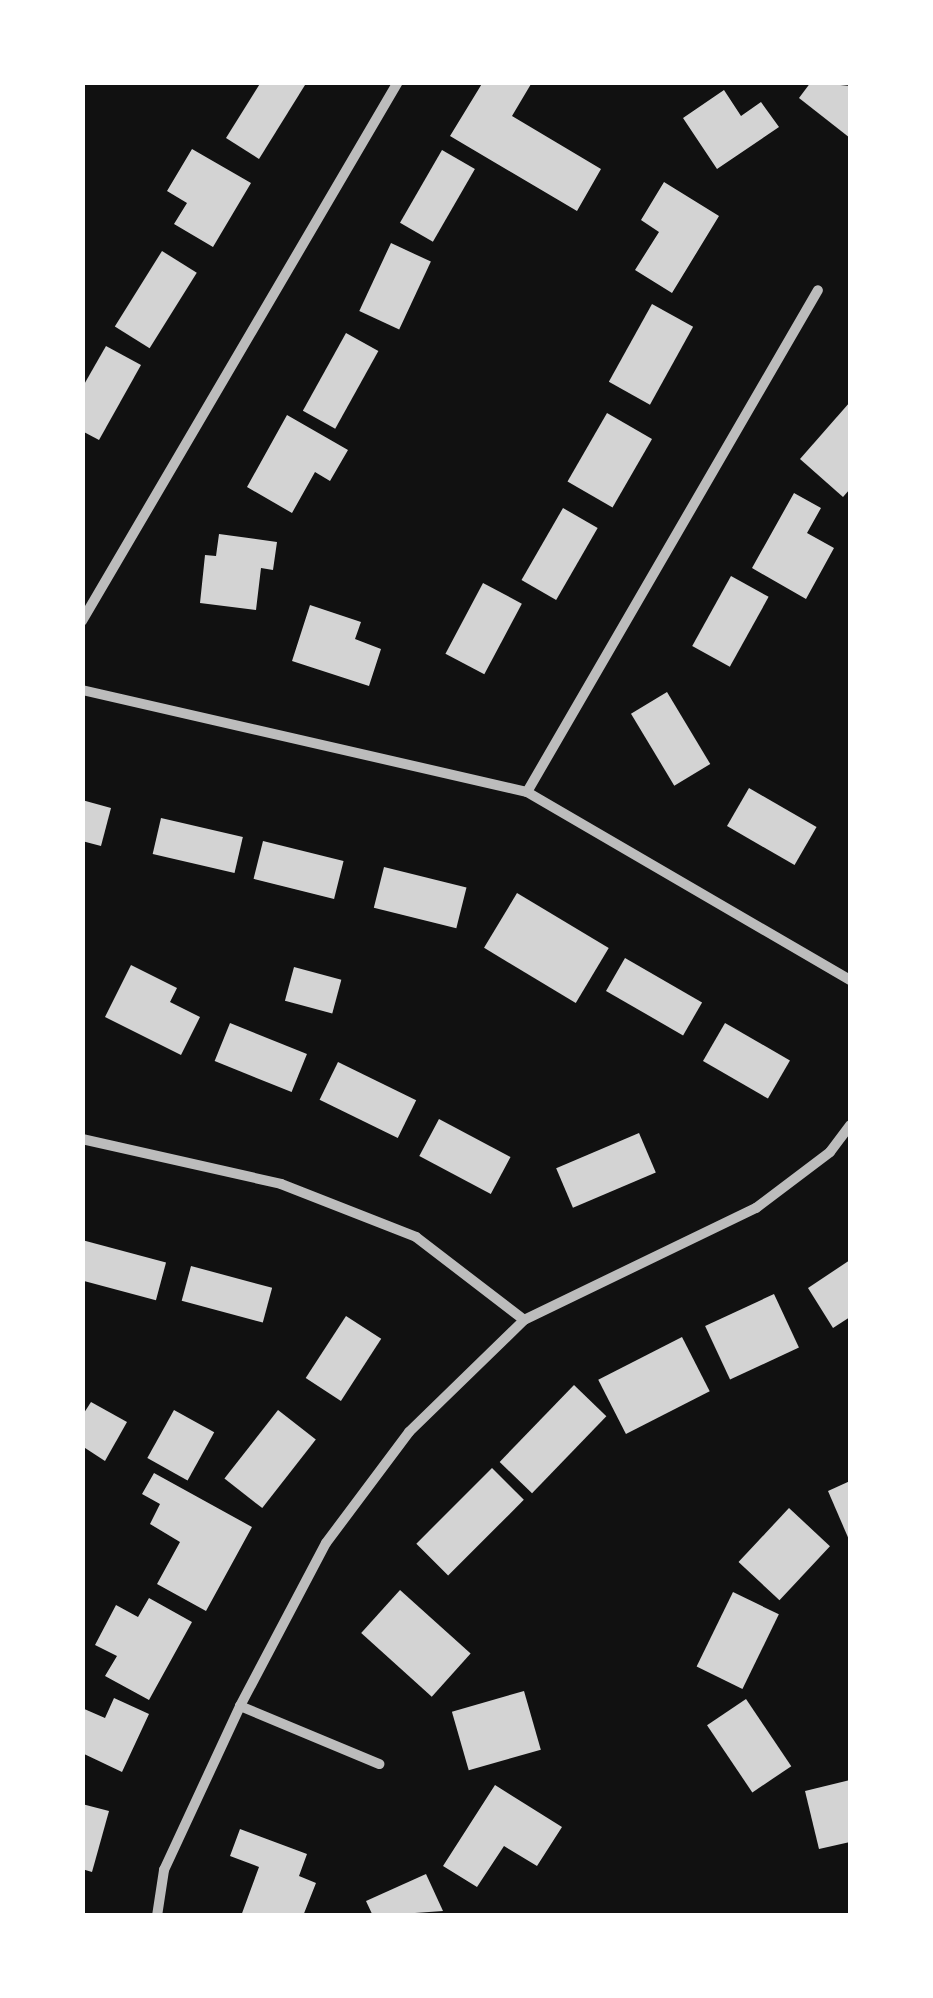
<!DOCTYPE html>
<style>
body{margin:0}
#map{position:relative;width:933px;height:1998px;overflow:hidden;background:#111;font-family:Merriweather,serif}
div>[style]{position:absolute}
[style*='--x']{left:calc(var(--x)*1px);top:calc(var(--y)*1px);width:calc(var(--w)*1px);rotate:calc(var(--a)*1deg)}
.building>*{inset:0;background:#d3d3d3;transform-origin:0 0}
.minor>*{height:10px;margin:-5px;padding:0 5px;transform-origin:5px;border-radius:5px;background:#bcbcbc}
span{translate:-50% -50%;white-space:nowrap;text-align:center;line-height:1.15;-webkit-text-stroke:9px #fff;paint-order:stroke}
.frame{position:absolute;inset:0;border:85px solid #fff;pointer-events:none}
</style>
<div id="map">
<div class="building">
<i style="clip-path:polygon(261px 82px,305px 85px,259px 159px,226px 138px)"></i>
<i style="clip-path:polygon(483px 82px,531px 84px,512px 116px,601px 169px,577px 211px,450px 136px)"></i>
<i style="clip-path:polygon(811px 82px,850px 86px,850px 138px,799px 98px)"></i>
<i style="clip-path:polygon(724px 90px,741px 116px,761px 102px,779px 127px,717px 169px,683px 118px)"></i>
<i style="clip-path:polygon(192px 149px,251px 183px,213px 247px,174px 224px,187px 203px,167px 191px)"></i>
<i style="left:442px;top:150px;width:38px;height:84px;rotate:30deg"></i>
<i style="clip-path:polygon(664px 182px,719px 216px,672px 293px,635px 270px,659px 232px,641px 220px)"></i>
<i style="left:391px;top:243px;width:44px;height:75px;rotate:25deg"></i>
<i style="left:162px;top:251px;width:41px;height:89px;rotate:32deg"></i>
<i style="left:652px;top:304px;width:47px;height:89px;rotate:29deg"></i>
<i style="left:346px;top:333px;width:37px;height:89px;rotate:29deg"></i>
<i style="clip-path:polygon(106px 346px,141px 365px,99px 440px,82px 431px,82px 388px)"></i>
<i style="clip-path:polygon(850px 402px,850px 489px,843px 497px,800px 459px)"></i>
<i style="left:607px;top:413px;width:52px;height:79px;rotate:30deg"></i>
<i style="clip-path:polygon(287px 415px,348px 450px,330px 481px,315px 472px,292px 513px,247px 487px)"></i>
<i style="clip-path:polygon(794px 493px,821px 508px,807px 533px,834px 548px,806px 599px,752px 568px)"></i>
<i style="left:563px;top:508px;width:40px;height:83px;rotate:30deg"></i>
<i style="clip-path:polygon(219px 534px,277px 542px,273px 570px,261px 568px,256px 610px,200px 603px,205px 555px,216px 556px)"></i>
<i style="left:731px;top:576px;width:43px;height:80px;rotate:29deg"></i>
<i style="left:483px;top:583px;width:44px;height:80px;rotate:28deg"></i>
<i style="clip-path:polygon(310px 605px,361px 622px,355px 639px,381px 649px,369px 686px,292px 661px)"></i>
<i style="left:667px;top:692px;width:84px;height:42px;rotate:59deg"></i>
<i style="left:749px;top:788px;width:78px;height:44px;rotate:30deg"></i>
<i style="clip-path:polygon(82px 800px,111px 808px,101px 846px,82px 841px)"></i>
<i style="left:161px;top:818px;width:84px;height:37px;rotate:13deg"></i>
<i style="left:263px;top:841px;width:83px;height:39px;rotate:14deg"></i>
<i style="left:384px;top:867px;width:85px;height:42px;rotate:14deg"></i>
<i style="left:517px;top:893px;width:107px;height:64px;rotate:31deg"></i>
<i style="left:625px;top:958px;width:89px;height:38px;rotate:30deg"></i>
<i style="clip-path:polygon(131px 965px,177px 988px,170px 1002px,200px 1017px,181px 1055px,105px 1017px)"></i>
<i style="left:294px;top:967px;width:49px;height:35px;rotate:15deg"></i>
<i style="left:230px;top:1023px;width:83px;height:41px;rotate:22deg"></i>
<i style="left:725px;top:1023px;width:75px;height:44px;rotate:30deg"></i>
<i style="left:338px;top:1062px;width:87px;height:42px;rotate:26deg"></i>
<i style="left:439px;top:1119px;width:81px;height:42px;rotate:28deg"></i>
<i style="left:639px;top:1133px;width:43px;height:90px;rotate:67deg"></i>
<i style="left:82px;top:1240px;width:87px;height:39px;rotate:15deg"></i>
<i style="clip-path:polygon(850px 1260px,850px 1317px,833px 1328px,808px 1288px)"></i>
<i style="left:191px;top:1266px;width:84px;height:36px;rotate:15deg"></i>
<i style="left:774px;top:1294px;width:59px;height:76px;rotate:65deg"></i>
<i style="left:346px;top:1316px;width:42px;height:74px;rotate:33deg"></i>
<i style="left:682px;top:1337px;width:61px;height:94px;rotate:63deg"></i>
<i style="left:574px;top:1385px;width:45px;height:107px;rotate:44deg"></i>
<i style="clip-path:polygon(91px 1402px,127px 1422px,105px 1461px,82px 1446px,82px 1416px)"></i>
<i style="left:174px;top:1410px;width:46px;height:55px;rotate:29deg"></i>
<i style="left:278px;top:1410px;width:48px;height:87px;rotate:38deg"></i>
<i style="left:492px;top:1468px;width:45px;height:107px;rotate:45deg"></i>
<i style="clip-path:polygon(154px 1473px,252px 1527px,206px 1611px,157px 1584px,180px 1542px,150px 1524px,160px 1504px,142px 1494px)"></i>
<i style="clip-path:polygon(850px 1481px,850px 1542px,828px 1491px)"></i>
<i style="left:789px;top:1508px;width:56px;height:74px;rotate:43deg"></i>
<i style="left:400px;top:1590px;width:95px;height:58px;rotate:42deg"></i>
<i style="left:733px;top:1592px;width:51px;height:83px;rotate:26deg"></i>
<i style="clip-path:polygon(149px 1598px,192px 1622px,149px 1700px,105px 1676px,117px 1656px,95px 1645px,116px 1605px,138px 1617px)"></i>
<i style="left:524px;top:1691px;width:61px;height:75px;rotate:74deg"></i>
<i style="clip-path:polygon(114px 1698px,149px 1714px,122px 1772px,82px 1753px,82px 1708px,105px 1718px)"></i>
<i style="left:746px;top:1699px;width:81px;height:47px;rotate:56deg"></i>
<i style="clip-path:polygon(850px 1780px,850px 1842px,819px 1849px,805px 1791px)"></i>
<i style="clip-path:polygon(495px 1785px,562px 1827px,537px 1866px,504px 1846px,477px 1887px,443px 1866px)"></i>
<i style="clip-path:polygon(82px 1804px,109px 1811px,92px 1872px,82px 1869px)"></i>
<i style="clip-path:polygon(240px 1829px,307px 1854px,299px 1876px,316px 1883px,303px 1916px,241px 1916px,259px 1867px,230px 1856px)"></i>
<i style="clip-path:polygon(426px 1874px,443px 1911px,373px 1916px,366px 1901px)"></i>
</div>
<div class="minor">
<i style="--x:82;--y:621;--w:625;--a:-59.62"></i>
<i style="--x:82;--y:690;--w:457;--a:12.9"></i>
<i style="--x:527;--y:792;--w:374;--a:30.2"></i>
<i style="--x:527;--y:792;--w:580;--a:-59.9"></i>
<i style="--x:82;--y:1139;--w:204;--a:12.7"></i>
<i style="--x:281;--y:1184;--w:145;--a:21.4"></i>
<i style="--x:416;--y:1237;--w:136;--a:37.5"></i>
<i style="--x:240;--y:1706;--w:151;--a:22.6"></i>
<i style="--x:157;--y:1916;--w:47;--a:-81.3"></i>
<i style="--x:164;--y:1870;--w:181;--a:-65.1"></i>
<i style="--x:240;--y:1706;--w:184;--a:-62.2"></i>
<i style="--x:326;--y:1543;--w:139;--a:-53.2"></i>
<i style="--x:409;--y:1432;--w:161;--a:-44.2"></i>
<i style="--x:524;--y:1320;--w:258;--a:-25.8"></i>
<i style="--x:756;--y:1208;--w:93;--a:-37.1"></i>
<i style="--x:830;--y:1152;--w:34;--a:-53"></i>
</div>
<div class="frame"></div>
</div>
